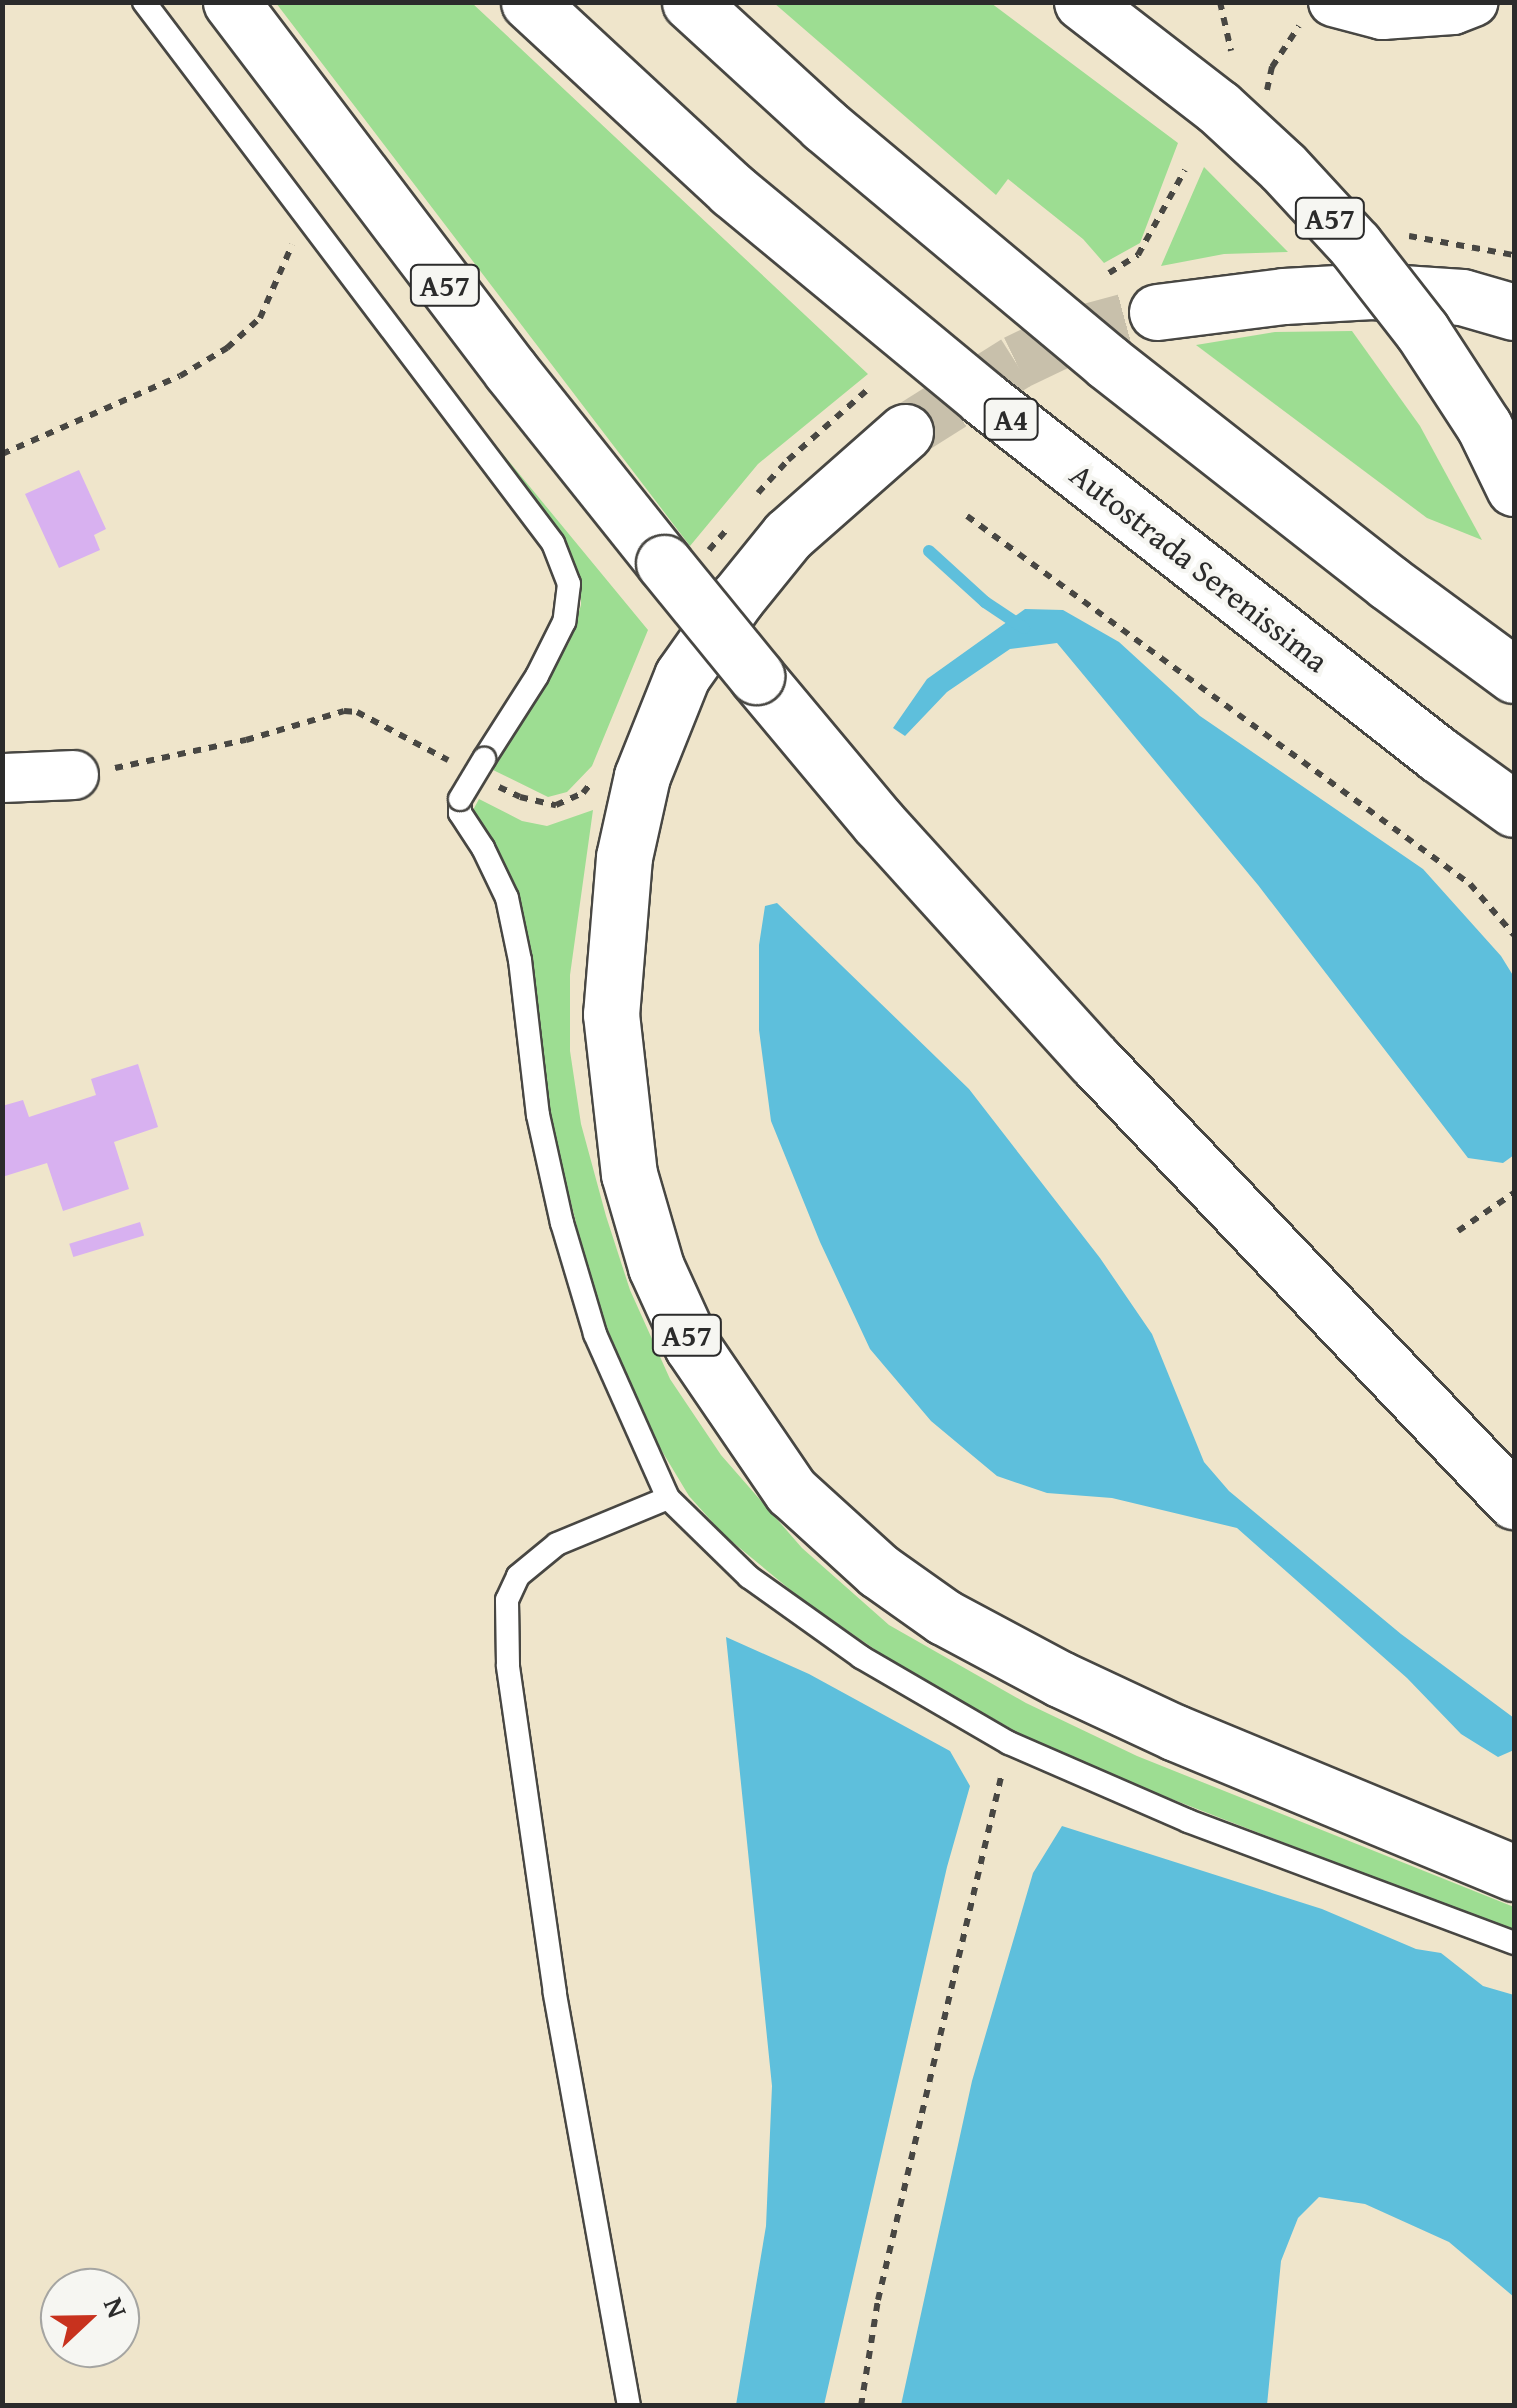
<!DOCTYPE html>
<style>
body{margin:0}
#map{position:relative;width:1517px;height:2408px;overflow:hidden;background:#efe5cb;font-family:"Gentium Book Plus",serif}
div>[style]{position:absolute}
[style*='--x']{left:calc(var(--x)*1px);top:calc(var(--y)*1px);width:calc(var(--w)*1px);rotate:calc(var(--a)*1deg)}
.green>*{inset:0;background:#9ddd92}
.water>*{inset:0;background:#5ebfdc}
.stream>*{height:12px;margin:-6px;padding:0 6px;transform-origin:6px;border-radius:6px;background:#5ebfdc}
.building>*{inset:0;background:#d8b1f0;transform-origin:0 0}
.motorway-tunnel>*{height:55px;margin-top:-27.5px;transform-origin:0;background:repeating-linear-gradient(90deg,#c8c0ab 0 55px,transparent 0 83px)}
.path>*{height:6px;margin-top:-3px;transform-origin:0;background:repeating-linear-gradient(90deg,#484743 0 8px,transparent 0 16px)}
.roads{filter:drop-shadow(2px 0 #484743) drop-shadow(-2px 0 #484743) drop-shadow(0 2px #484743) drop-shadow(0 -2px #484743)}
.service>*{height:22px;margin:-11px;padding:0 11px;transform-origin:11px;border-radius:11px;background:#fff}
.minor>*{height:48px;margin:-24px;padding:0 24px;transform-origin:24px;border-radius:24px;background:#fff}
.motorway>*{height:55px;margin:-27.5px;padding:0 27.5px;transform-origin:27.5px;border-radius:27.5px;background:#fff}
.bridges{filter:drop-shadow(2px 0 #484743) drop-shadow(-2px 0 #484743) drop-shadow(0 2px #484743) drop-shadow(0 -2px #484743)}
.service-bridge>*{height:22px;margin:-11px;padding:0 11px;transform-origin:11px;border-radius:11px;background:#fff}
.motorway-bridge>*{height:55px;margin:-27.5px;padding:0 27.5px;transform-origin:27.5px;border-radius:27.5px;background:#fff}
span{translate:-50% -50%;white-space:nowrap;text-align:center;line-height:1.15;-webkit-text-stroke:8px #f6f6f2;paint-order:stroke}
.shield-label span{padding:2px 8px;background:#f6f6f2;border:2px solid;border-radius:8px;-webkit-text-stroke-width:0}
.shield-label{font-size:30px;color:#2b2b2b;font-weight:700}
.street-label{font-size:32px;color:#2b2b2b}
.frame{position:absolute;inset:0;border:5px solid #2b2b2b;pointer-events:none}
.north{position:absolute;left:40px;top:2268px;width:100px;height:100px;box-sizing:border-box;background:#f6f6f2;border:2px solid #a5a5a2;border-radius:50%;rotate:68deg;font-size:28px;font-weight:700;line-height:40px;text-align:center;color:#2b2b2b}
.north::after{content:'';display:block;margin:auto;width:35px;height:45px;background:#c8321e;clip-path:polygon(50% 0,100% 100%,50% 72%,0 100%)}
</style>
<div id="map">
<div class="green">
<i style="clip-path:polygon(276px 3px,472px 3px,868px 374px,758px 464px,690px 546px)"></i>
<i style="clip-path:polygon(774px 3px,991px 3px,1178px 143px,1140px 243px,1104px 263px,1083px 239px,1008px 179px,996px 195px)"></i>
<i style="clip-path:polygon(1204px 167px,1288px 252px,1224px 254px,1161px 266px)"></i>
<i style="clip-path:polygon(1352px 331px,1420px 426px,1482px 540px,1427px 518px,1196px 345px,1275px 332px)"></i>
<i style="clip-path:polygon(474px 419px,648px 630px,592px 766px,567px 792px,548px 797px,493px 770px,569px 643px,581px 605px,581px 584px,564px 541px)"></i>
<i style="clip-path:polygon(479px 799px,522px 821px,547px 826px,593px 810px,570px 975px,570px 1051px,581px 1124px,606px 1216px,630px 1290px,670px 1379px,721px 1455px,802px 1548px,889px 1625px,1026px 1703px,1137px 1756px,1514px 1907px,1514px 1932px,1120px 1779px,1019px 1733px,893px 1662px,799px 1597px,724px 1535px,689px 1496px,639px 1413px,592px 1287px,547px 1106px,526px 928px,513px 881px,473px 810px)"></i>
</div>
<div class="water">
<i style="clip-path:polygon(1025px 609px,1063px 610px,1119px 642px,1200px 716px,1423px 869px,1501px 956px,1514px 977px,1514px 1155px,1503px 1163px,1468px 1158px,1258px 885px,1057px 643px,1010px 649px,947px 692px,905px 736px,893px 728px,927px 679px)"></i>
<i style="clip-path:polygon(777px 903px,969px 1089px,1100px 1258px,1152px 1334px,1204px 1462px,1229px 1491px,1401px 1634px,1514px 1718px,1514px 1750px,1498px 1757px,1461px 1734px,1407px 1678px,1237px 1528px,1112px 1498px,1047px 1493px,997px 1476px,931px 1421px,870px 1349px,820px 1242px,771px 1121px,759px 1030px,759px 945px,765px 906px)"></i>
<i style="clip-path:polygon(726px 1637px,809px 1674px,950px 1751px,970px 1786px,947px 1867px,824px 2405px,736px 2405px,766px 2226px,772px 2086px)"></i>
<i style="clip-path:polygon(1062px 1826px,1322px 1909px,1416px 1949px,1441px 1953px,1483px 1986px,1514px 1995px,1514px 2297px,1449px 2242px,1365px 2204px,1319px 2197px,1298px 2218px,1281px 2261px,1267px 2405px,901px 2405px,972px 2081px,1033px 1873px)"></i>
</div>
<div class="stream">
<i style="--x:929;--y:551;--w:76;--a:42.3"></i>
<i style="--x:985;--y:602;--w:47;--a:33.7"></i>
</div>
<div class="building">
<i style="clip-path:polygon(79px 470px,106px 529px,94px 535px,100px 550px,59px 568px,25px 494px)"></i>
<i style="clip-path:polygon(138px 1064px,158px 1127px,114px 1142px,129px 1189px,63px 1211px,47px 1163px,2px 1177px,2px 1106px,23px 1100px,29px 1117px,96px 1095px,91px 1079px)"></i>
<i style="left:140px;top:1222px;width:14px;height:74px;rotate:73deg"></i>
</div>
<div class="motorway-tunnel">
<i style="--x:905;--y:432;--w:131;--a:-32.2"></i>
<i style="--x:1016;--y:362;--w:62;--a:-25.7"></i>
<i style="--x:1072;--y:335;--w:88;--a:-15.1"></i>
</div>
<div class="path">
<i style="--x:1220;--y:2;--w:50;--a:77.3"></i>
<i style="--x:1267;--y:90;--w:24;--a:-78"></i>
<i style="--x:1272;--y:67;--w:49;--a:-56.6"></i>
<i style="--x:1409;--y:236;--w:107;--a:10.3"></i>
<i style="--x:1109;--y:273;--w:34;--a:-32"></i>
<i style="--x:1138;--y:255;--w:97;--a:-61.1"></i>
<i style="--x:2;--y:454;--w:194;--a:-23.7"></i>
<i style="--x:180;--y:376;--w:55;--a:-30.8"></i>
<i style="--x:227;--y:348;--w:45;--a:-42.3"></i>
<i style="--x:260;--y:318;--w:80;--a:-66.3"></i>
<i style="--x:758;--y:493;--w:45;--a:-47.7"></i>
<i style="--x:788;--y:460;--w:106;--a:-41.5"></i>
<i style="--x:967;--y:516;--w:623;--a:36.19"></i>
<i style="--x:1470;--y:884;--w:67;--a:49.2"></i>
<i style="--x:709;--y:550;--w:28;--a:-49"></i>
<i style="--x:115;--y:768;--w:134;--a:-12.1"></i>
<i style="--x:246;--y:740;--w:102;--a:-16.5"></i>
<i style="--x:344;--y:711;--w:13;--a:4"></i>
<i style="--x:357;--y:712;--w:103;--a:27.8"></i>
<i style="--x:499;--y:787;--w:23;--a:25"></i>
<i style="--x:520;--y:797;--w:37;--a:13"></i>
<i style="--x:556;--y:805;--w:30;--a:-24"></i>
<i style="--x:583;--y:793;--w:13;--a:-51"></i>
<i style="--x:1458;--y:1231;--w:68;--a:-34.2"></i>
<i style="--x:861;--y:2406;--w:107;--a:-80.9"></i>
<i style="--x:878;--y:2300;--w:541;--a:-76.76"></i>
</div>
<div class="roads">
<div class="service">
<i style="--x:144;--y:2;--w:678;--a:52.91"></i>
<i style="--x:553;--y:543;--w:44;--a:68.7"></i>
<i style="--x:569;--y:584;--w:38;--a:97"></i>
<i style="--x:564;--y:622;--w:60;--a:116.6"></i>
<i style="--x:537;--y:676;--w:98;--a:122.6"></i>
<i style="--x:460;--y:799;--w:14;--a:90"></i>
<i style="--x:460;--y:813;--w:42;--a:56.7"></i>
<i style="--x:483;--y:848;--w:55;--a:64.4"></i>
<i style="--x:507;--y:898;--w:63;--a:78.2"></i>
<i style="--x:520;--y:960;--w:156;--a:83.4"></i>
<i style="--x:538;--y:1115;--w:111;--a:77.5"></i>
<i style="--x:562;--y:1223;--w:116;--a:73.4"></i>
<i style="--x:595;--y:1334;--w:180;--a:66"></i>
<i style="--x:668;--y:1498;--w:113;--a:44.3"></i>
<i style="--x:749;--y:1577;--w:138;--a:35.5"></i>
<i style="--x:861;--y:1657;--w:171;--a:30.2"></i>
<i style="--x:1009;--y:1743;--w:195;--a:23.5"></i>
<i style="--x:1188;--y:1821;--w:348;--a:20.5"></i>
<i style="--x:629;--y:2406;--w:420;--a:-100.2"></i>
<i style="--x:555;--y:1993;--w:331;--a:-98.2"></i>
<i style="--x:508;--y:1665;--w:65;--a:-90.9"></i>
<i style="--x:507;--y:1600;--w:26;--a:-65"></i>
<i style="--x:518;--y:1576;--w:50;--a:-39.4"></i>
<i style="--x:557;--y:1544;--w:120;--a:-22.5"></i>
</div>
<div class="minor">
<i style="--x:1333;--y:2;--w:51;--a:14.9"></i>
<i style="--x:1382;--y:15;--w:71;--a:-4"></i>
<i style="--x:1453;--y:10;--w:22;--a:-21"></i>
<i style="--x:2;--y:778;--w:72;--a:-2.4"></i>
</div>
<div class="motorway">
<i style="--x:231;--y:2;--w:463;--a:52.8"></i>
<i style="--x:511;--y:371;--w:246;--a:51.4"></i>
<i style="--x:529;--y:2;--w:277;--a:42.8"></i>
<i style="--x:732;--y:190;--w:326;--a:39.6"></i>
<i style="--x:983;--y:398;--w:579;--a:38.06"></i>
<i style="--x:1439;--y:755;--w:92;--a:35.8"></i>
<i style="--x:690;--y:2;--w:182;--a:42.5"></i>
<i style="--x:824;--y:125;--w:368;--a:39.9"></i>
<i style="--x:1106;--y:361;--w:360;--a:38.1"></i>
<i style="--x:1389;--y:583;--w:155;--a:36.4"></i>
<i style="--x:1157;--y:312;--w:128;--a:-7.2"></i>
<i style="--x:1284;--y:296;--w:88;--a:-3.3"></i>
<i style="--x:1372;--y:291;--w:90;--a:3.8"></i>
<i style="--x:1462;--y:297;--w:54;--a:16.1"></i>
<i style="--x:905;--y:432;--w:156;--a:138.6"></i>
<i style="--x:788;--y:535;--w:81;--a:129"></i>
<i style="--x:737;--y:598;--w:95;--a:125.2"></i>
<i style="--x:682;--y:676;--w:108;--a:111.8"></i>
<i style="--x:642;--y:776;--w:83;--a:102.5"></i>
<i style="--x:624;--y:857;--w:158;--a:94.7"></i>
<i style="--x:611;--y:1014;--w:161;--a:83.6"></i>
<i style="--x:629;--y:1174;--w:97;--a:73.8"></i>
<i style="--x:656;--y:1267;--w:87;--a:65.5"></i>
<i style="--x:692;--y:1346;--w:176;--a:55.7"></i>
<i style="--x:791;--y:1491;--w:119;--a:42.3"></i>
<i style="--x:879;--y:1571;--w:80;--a:35.3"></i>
<i style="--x:944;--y:1617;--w:132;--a:28.1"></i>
<i style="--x:1060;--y:1679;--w:128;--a:25"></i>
<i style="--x:1176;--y:1733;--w:366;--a:22.5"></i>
<i style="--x:756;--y:676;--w:192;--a:50.1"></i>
<i style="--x:879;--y:823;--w:321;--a:47.8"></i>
<i style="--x:1095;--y:1061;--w:608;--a:46.4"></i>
</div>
</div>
<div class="bridges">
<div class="service-bridge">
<i style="--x:460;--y:799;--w:47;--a:-59"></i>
</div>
<div class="motorway-bridge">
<i style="--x:1082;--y:2;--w:172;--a:37.7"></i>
<i style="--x:1218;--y:107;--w:88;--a:42.7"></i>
<i style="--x:1283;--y:167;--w:106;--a:47.3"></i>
<i style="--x:1355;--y:245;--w:109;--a:52.1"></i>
<i style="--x:1422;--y:331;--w:113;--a:56.9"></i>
<i style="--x:1484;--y:426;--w:69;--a:64.2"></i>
<i style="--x:664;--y:563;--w:146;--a:50.8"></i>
</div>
</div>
<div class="shield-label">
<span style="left:1330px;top:218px">A57</span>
<span style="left:445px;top:285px">A57</span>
<span style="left:1011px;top:419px">A4</span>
<span style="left:687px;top:1335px">A57</span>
</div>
<div class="street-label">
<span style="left:1199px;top:568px;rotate:38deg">Autostrada Serenissima</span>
</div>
<div class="frame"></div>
<div class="north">N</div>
</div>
